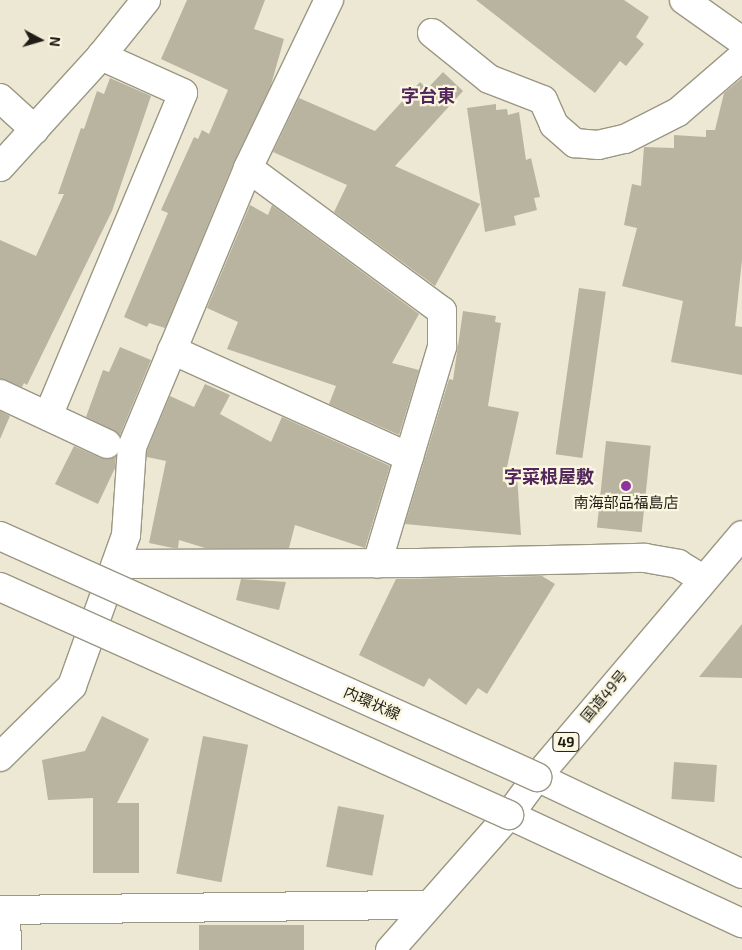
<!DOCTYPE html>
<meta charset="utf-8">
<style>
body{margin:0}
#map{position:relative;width:742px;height:950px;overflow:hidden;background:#ede8d3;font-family:"Exo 2","Noto Sans JP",sans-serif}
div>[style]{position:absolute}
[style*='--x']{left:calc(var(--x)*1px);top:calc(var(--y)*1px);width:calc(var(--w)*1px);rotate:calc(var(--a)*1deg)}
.building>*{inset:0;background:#b8b49f;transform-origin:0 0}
.roads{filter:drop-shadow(1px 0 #9b9783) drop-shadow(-1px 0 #9b9783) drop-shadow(0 1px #9b9783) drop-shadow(0 -1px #9b9783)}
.minor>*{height:28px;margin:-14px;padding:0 14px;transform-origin:14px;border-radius:14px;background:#fff}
.tertiary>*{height:28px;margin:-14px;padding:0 14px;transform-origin:14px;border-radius:14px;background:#fff}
.trunk>*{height:28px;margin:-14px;padding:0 14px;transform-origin:14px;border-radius:14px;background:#fff}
.bridges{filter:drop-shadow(1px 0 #9b9783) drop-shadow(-1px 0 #9b9783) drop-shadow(0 1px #9b9783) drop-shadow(0 -1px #9b9783)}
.tertiary-bridge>*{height:28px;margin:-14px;padding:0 14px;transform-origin:14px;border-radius:14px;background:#fff}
.dots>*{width:14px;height:14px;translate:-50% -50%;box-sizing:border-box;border:2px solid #faf6e0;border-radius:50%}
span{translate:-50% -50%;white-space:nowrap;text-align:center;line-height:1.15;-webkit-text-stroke:4.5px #faf6e0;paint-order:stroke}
.shield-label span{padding:1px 4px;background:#faf6e0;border:1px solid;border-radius:4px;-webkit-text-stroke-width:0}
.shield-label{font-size:14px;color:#1f1d15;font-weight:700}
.poi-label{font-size:15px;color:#1f1d15}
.street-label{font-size:15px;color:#1f1d15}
.quarter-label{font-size:18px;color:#52275b;font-weight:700}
.north{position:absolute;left:15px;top:15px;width:50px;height:50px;-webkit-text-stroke:4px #faf6e0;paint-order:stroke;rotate:96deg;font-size:14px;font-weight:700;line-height:20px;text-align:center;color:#1f1d15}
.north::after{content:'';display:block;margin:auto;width:18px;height:22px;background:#1f1d15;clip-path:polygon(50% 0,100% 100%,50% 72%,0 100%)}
</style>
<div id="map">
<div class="building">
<i style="clip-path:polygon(187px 0,265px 0,254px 29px,284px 39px,271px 85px,234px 162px,165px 328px,149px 323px,147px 327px,124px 317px,168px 213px,161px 210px,194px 137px,198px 139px,202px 130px,209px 134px,228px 90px,161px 59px)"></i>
<i style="clip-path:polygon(476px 0,624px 0,649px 17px,636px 37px,644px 44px,626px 66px,620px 61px,595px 93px)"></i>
<i style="clip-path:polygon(443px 72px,463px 91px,395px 166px,480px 204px,435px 286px,334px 212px,347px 185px,273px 152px,299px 98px,375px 131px,420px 82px,427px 89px)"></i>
<i style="clip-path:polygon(110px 78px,151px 96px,112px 211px,27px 385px,24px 383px,22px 387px,0 379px,0 240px,36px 256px,64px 194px,58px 194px,81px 128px,84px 129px,97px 91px,104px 94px)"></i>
<i style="clip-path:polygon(742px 78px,742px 260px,735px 326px,742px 327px,742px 375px,671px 362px,683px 301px,622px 286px,637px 228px,624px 225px,632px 184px,641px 186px,644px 147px,674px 148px,674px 135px,706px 137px,706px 130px,715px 130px,724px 93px)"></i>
<i style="clip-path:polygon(496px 104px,496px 110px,507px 109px,508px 115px,519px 112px,526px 160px,531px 158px,540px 197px,534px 198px,537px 210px,514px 216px,516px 225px,485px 232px,467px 108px)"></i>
<i style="clip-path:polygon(250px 205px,268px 215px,272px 205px,419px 314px,392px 363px,419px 370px,399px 435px,329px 404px,336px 386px,227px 349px,238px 322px,207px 308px)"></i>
<i style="left:579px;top:288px;width:27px;height:168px;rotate:8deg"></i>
<i style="clip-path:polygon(463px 311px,496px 316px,495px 322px,501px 323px,488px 406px,519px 412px,505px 476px,517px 475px,521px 535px,405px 524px,449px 379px,453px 380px)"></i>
<i style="clip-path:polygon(120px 347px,151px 360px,120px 435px,86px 417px,103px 370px,109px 372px)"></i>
<i style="clip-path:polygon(205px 384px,230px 395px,220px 414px,271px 442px,282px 417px,390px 466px,365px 548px,295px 525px,289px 548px,205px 548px,179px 540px,178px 548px,173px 548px,149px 543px,166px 461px,147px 457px,147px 451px,170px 396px,194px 407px)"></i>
<i style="clip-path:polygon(0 411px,10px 416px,0 439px)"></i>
<i style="left:606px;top:441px;width:45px;height:87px;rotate:6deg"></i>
<i style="clip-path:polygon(74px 446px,101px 458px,116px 457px,115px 468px,98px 504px,55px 484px)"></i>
<i style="clip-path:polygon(542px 576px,555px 584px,487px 694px,478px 688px,466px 705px,429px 678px,424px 687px,359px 655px,396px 579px)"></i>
<i style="clip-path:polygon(241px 579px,286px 582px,279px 610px,236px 600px)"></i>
<i style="clip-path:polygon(742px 624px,742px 678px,699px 677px)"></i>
<i style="clip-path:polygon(102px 716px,149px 739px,117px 803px,139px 803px,139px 873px,93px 873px,93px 798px,48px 800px,42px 760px,85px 751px)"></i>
<i style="left:203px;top:736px;width:46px;height:140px;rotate:11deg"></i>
<i style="left:674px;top:762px;width:43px;height:37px;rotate:4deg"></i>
<i style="left:338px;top:806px;width:47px;height:62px;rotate:11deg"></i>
<i style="left:304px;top:925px;width:25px;height:105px;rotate:90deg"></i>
</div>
<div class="roads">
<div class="minor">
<i style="--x:684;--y:0;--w:71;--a:35.3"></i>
<i style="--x:432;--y:33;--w:73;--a:38.9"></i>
<i style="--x:489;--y:79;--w:58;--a:21.3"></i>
<i style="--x:543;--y:100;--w:27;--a:66"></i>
<i style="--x:554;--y:125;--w:28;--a:41"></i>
<i style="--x:575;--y:143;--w:23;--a:5"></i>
<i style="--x:598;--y:145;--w:28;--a:-13"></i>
<i style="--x:625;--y:139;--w:59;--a:-27"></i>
<i style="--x:678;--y:112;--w:84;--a:-40.7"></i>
<i style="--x:0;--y:98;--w:47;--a:42.4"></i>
<i style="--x:0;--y:167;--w:150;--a:-47.7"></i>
<i style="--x:101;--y:56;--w:72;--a:-51.2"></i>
<i style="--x:248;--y:168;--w:241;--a:36.4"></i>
<i style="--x:442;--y:311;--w:36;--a:90"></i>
<i style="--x:442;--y:347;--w:226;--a:106.7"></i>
<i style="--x:172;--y:350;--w:260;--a:24.3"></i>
<i style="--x:0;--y:394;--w:118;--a:25"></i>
<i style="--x:48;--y:416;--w:350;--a:-67.3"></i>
<i style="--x:183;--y:93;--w:90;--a:-155.7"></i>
<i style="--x:116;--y:564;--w:302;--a:-0.2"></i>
<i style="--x:418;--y:563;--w:227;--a:-1.3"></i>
<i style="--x:645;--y:558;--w:34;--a:10"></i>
<i style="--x:678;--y:564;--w:29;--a:31"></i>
<i style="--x:0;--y:757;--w:101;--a:-44.6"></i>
<i style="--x:72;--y:686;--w:160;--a:-70.3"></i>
<i style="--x:126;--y:535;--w:88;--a:-86.1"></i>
<i style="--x:132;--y:447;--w:302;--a:-67.4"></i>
<i style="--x:248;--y:168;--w:187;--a:-64.3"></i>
<i style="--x:0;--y:910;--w:427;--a:-0.7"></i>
<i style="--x:6;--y:910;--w:40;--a:88.6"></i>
</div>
<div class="tertiary">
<i style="--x:537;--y:777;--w:227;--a:25.3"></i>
<i style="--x:509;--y:815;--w:257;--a:24.9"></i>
</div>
<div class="trunk">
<i style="--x:390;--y:950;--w:180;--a:-48.6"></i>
<i style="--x:509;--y:815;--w:47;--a:-53.6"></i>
<i style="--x:537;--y:777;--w:317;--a:-49.7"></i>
</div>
</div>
<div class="bridges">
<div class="tertiary-bridge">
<i style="--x:0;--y:536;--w:589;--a:24.17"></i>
<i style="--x:0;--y:587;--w:558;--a:24.13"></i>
</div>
</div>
<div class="dots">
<i style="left:626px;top:486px;background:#8d329e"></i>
</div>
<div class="shield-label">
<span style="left:566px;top:742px">49</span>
</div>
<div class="poi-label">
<span style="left:626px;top:503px">南海部品福島店</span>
</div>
<div class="street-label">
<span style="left:604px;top:696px;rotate:-50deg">国道49号</span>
<span style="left:372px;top:703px;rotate:24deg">内環状線</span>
</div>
<div class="quarter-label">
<span style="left:428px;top:95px">字台東</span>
<span style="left:549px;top:476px">字菜根屋敷</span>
</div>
<div class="north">N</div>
</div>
